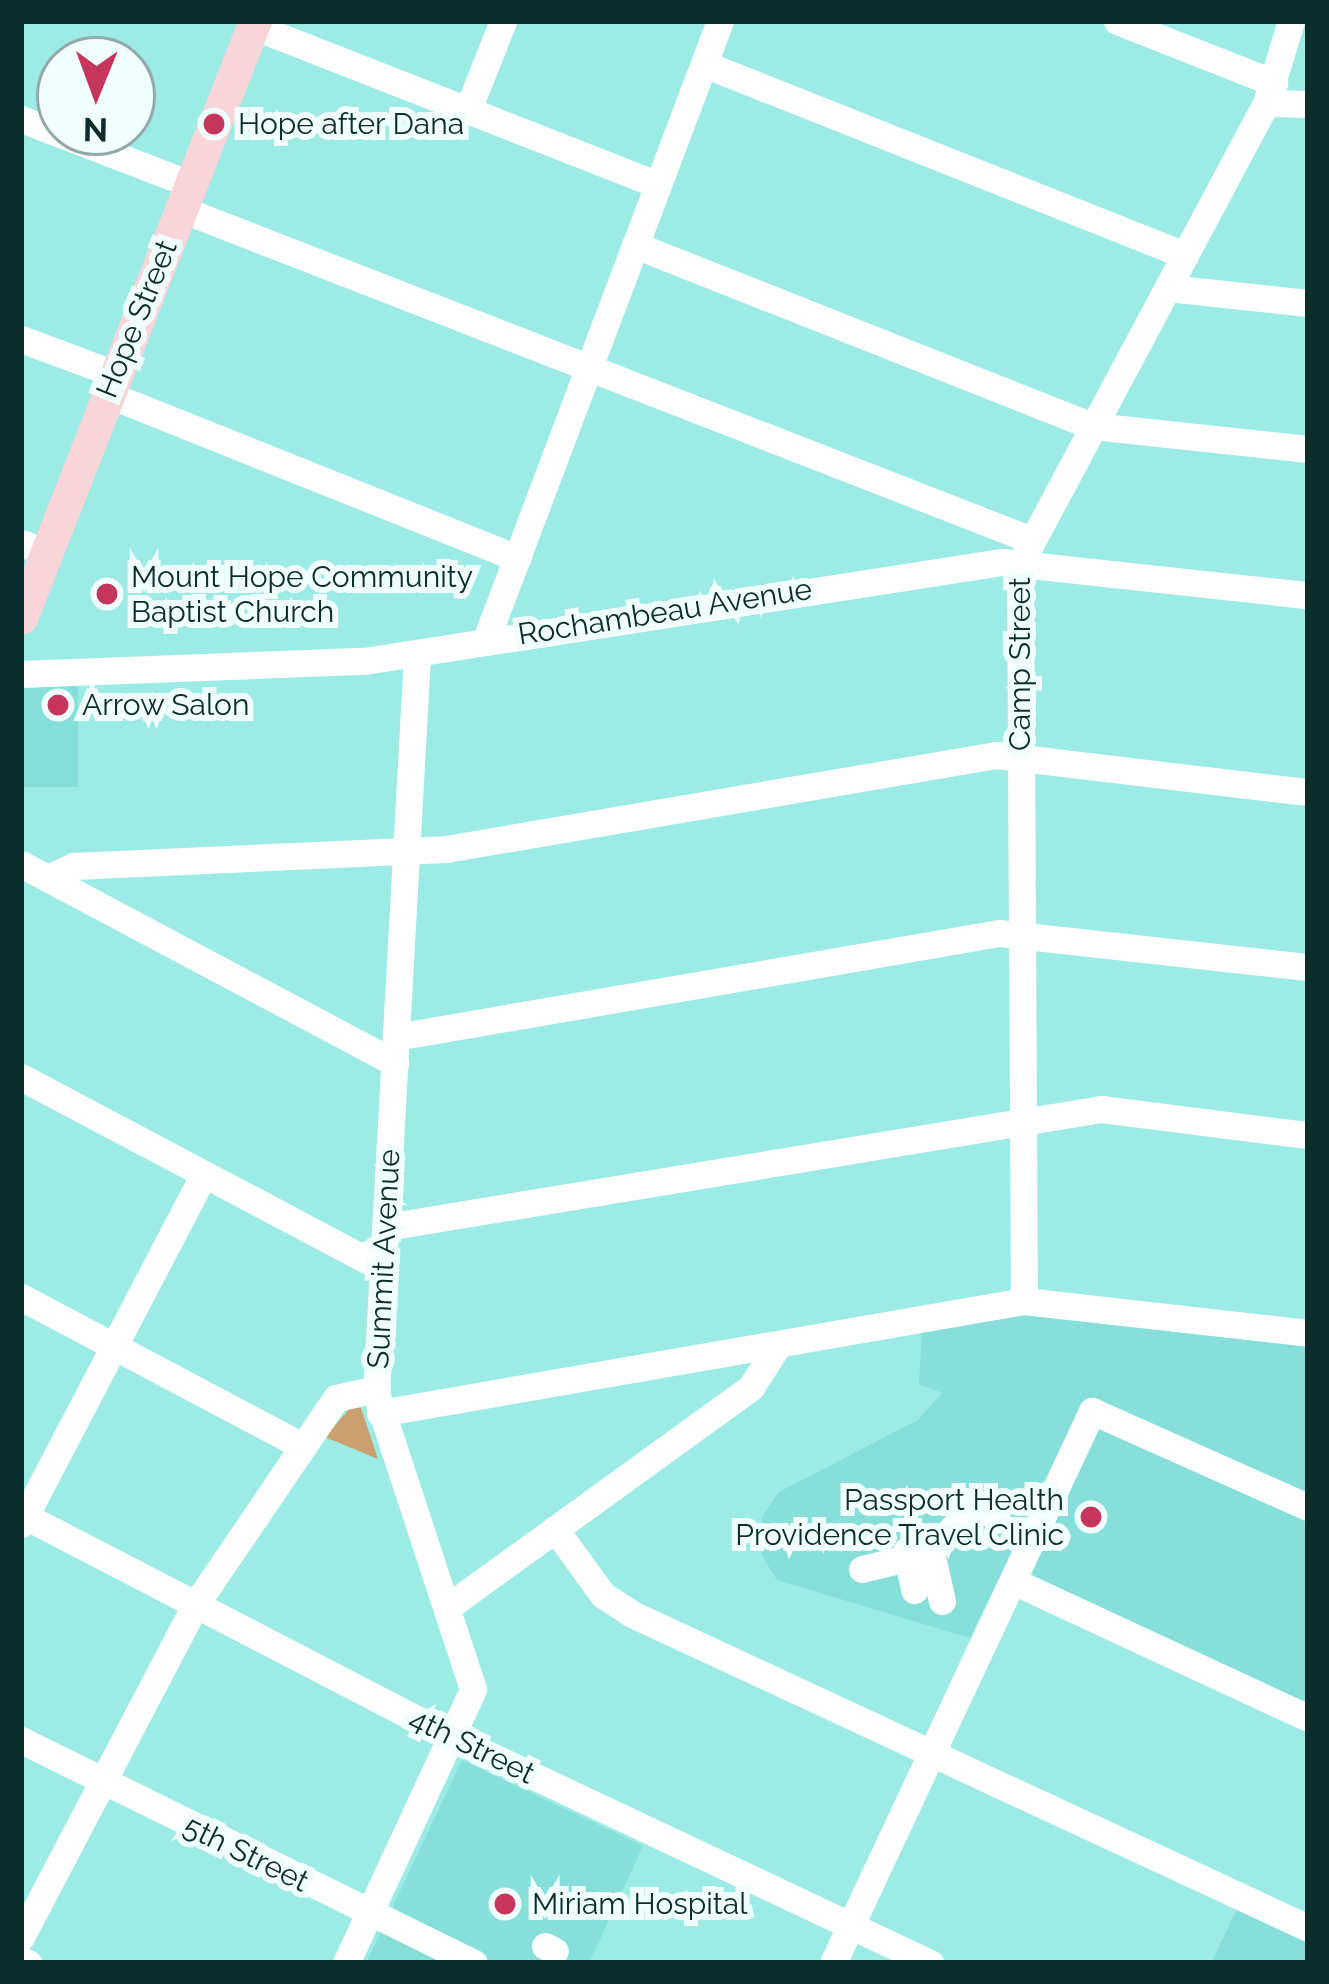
<!DOCTYPE html>
<style>
body{margin:0}
#map{position:relative;width:1329px;height:1984px;overflow:hidden;background:#9cebe4;font-family:Raleway,sans-serif}
div>[style]{position:absolute}
[style*='--x']{left:calc(var(--x)*1px);top:calc(var(--y)*1px);width:calc(var(--w)*1px);rotate:calc(var(--a)*1deg)}
.built>*{inset:0;background:#86dfd9;transform-origin:0 0}
.green>*{inset:0;background:#caa071}
.minor>*{height:27px;margin:-13.5px;padding:0 13.5px;transform-origin:13.5px;border-radius:13.5px;background:#fff}
.major>*{height:33px;margin:-16.5px;padding:0 16.5px;transform-origin:16.5px;border-radius:16.5px;background:#f9d4d9}
.dots>*{width:33px;height:33px;translate:-50% -50%;box-sizing:border-box;border:6px solid #f0fefd;border-radius:50%}
span{translate:-50% -50%;white-space:nowrap;text-align:center;line-height:1.15;-webkit-text-stroke:12px #f0fefd;paint-order:stroke}
.poi-label{font-size:30px;color:#0b2d2b}
.left{translate:0 -50%;text-align:left}
.right{translate:-100% -50%;text-align:right}
.street-label{font-size:30px;color:#0b2d2b}
.frame{position:absolute;inset:0;border:24px solid #0b2d2b;pointer-events:none}
.north{position:absolute;left:36px;top:36px;width:120px;height:120px;box-sizing:border-box;background:#f0fefd;border:3px solid #94aaa9;border-radius:50%;rotate:181deg;font-size:33px;font-weight:700;line-height:48px;text-align:center;color:#0b2d2b}
.north::after{content:'';display:block;margin:auto;width:42px;height:54px;background:#c5355c;clip-path:polygon(50% 0,100% 100%,50% 72%,0 100%)}
</style>
<div id="map">
<div class="built">
<i style="left:21px;top:670px;width:57px;height:117px"></i>
<i style="clip-path:polygon(1034px 1309px,1308px 1335px,1308px 1706px,1006px 1564px,970px 1638px,777px 1580px,761px 1554px,762px 1517px,779px 1492px,918px 1420px,942px 1393px,919px 1384px,922px 1327px)"></i>
<i style="clip-path:polygon(462px 1760px,643px 1846px,589px 1963px,366px 1963px)"></i>
<i style="clip-path:polygon(1243px 1897px,1308px 1929px,1308px 1963px,1211px 1963px)"></i>
</div>
<div class="green">
<i style="clip-path:polygon(358px 1399px,378px 1459px,325px 1437px)"></i>
</div>
<div class="minor">
<i style="--x:1117;--y:21;--w:169;--a:21.5"></i>
<i style="--x:253;--y:26;--w:435;--a:21.4"></i>
<i style="--x:704;--y:64;--w:518;--a:21.66"></i>
<i style="--x:1266;--y:103;--w:42;--a:1.4"></i>
<i style="--x:469;--y:107;--w:92;--a:-68.4"></i>
<i style="--x:21;--y:119;--w:181;--a:21"></i>
<i style="--x:181;--y:209;--w:910;--a:21.26"></i>
<i style="--x:635;--y:245;--w:492;--a:21.6"></i>
<i style="--x:1093;--y:426;--w:216;--a:6.1"></i>
<i style="--x:1168;--y:288;--w:141;--a:6.1"></i>
<i style="--x:21;--y:339;--w:100;--a:20.4"></i>
<i style="--x:107;--y:394;--w:442;--a:21.8"></i>
<i style="--x:21;--y:543;--w:27;--a:20"></i>
<i style="--x:485;--y:642;--w:664;--a:-69.27"></i>
<i style="--x:21;--y:674;--w:343;--a:-2.2"></i>
<i style="--x:364;--y:661;--w:646;--a:-8.82"></i>
<i style="--x:1002;--y:562;--w:308;--a:6.2"></i>
<i style="--x:21;--y:864;--w:424;--a:28"></i>
<i style="--x:48;--y:878;--w:29;--a:-25"></i>
<i style="--x:74;--y:866;--w:372;--a:-2.6"></i>
<i style="--x:446;--y:849;--w:558;--a:-9.7"></i>
<i style="--x:996;--y:755;--w:314;--a:6.8"></i>
<i style="--x:396;--y:1037;--w:612;--a:-9.79"></i>
<i style="--x:999;--y:933;--w:311;--a:6.3"></i>
<i style="--x:21;--y:1077;--w:410;--a:27.9"></i>
<i style="--x:386;--y:1227;--w:725;--a:-9.37"></i>
<i style="--x:1101;--y:1109;--w:209;--a:7.2"></i>
<i style="--x:21;--y:1297;--w:317;--a:27.9"></i>
<i style="--x:1024;--y:1301;--w:737;--a:-90.31"></i>
<i style="--x:1020;--y:564;--w:523;--a:-61.91"></i>
<i style="--x:1266;--y:103;--w:86;--a:-73"></i>
<i style="--x:380;--y:1413;--w:654;--a:-9.87"></i>
<i style="--x:1024;--y:1301;--w:286;--a:6.4"></i>
<i style="--x:971;--y:1513;--w:12;--a:-35"></i>
<i style="--x:981;--y:1506;--w:21;--a:39"></i>
<i style="--x:21;--y:1514;--w:484;--a:27.4"></i>
<i style="--x:451;--y:1737;--w:530;--a:25.26"></i>
<i style="--x:21;--y:1524;--w:395;--a:-62.4"></i>
<i style="--x:555;--y:1529;--w:82;--a:54"></i>
<i style="--x:603;--y:1595;--w:35;--a:33"></i>
<i style="--x:632;--y:1614;--w:745;--a:24.91"></i>
<i style="--x:906;--y:1551;--w:40;--a:78"></i>
<i style="--x:862;--y:1569;--w:71;--a:-13.8"></i>
<i style="--x:1013;--y:1581;--w:325;--a:24.9"></i>
<i style="--x:942;--y:1601;--w:50;--a:-102.7"></i>
<i style="--x:931;--y:1552;--w:38;--a:-48"></i>
<i style="--x:449;--y:1606;--w:373;--a:-35.9"></i>
<i style="--x:751;--y:1387;--w:50;--a:-57.3"></i>
<i style="--x:21;--y:1740;--w:505;--a:26.21"></i>
<i style="--x:21;--y:1937;--w:376;--a:-62.3"></i>
<i style="--x:196;--y:1604;--w:249;--a:-55.8"></i>
<i style="--x:336;--y:1398;--w:42;--a:-12.4"></i>
<i style="--x:545;--y:1946;--w:11;--a:27"></i>
<i style="--x:21;--y:1960;--w:8;--a:23"></i>
<i style="--x:346;--y:1963;--w:302;--a:-65.1"></i>
<i style="--x:473;--y:1689;--w:311;--a:-108.2"></i>
<i style="--x:376;--y:1394;--w:740;--a:-86.82"></i>
<i style="--x:833;--y:1963;--w:610;--a:-64.86"></i>
<i style="--x:1092;--y:1411;--w:236;--a:24"></i>
</div>
<div class="major">
<i style="--x:21;--y:618;--w:641;--a:-68.6"></i>
</div>
<div class="dots">
<i style="left:214px;top:124px;background:#c5355c"></i>
<i style="left:107px;top:594px;background:#c5355c"></i>
<i style="left:58px;top:705px;background:#c5355c"></i>
<i style="left:1091px;top:1517px;background:#c5355c"></i>
<i style="left:505px;top:1904px;background:#c5355c"></i>
</div>
<div class="poi-label">
<span class="left" style="left:238px;top:124px">Hope after Dana</span>
<span class="left" style="left:131px;top:594px">Mount Hope Community<br>Baptist Church</span>
<span class="left" style="left:82px;top:705px">Arrow Salon</span>
<span class="right" style="left:1064px;top:1517px">Passport Health<br>Providence Travel Clinic</span>
<span class="left" style="left:532px;top:1904px">Miriam Hospital</span>
</div>
<div class="street-label">
<span style="left:137px;top:319px;rotate:-68deg">Hope Street</span>
<span style="left:665px;top:612px;rotate:-9deg">Rochambeau Avenue</span>
<span style="left:1020px;top:664px;rotate:-90deg">Camp Street</span>
<span style="left:384px;top:1259px;rotate:-87deg">Summit Avenue</span>
<span style="left:472px;top:1746px;rotate:26deg">4th Street</span>
<span style="left:246px;top:1854px;rotate:26deg">5th Street</span>
</div>
<div class="frame"></div>
<div class="north">N</div>
</div>
